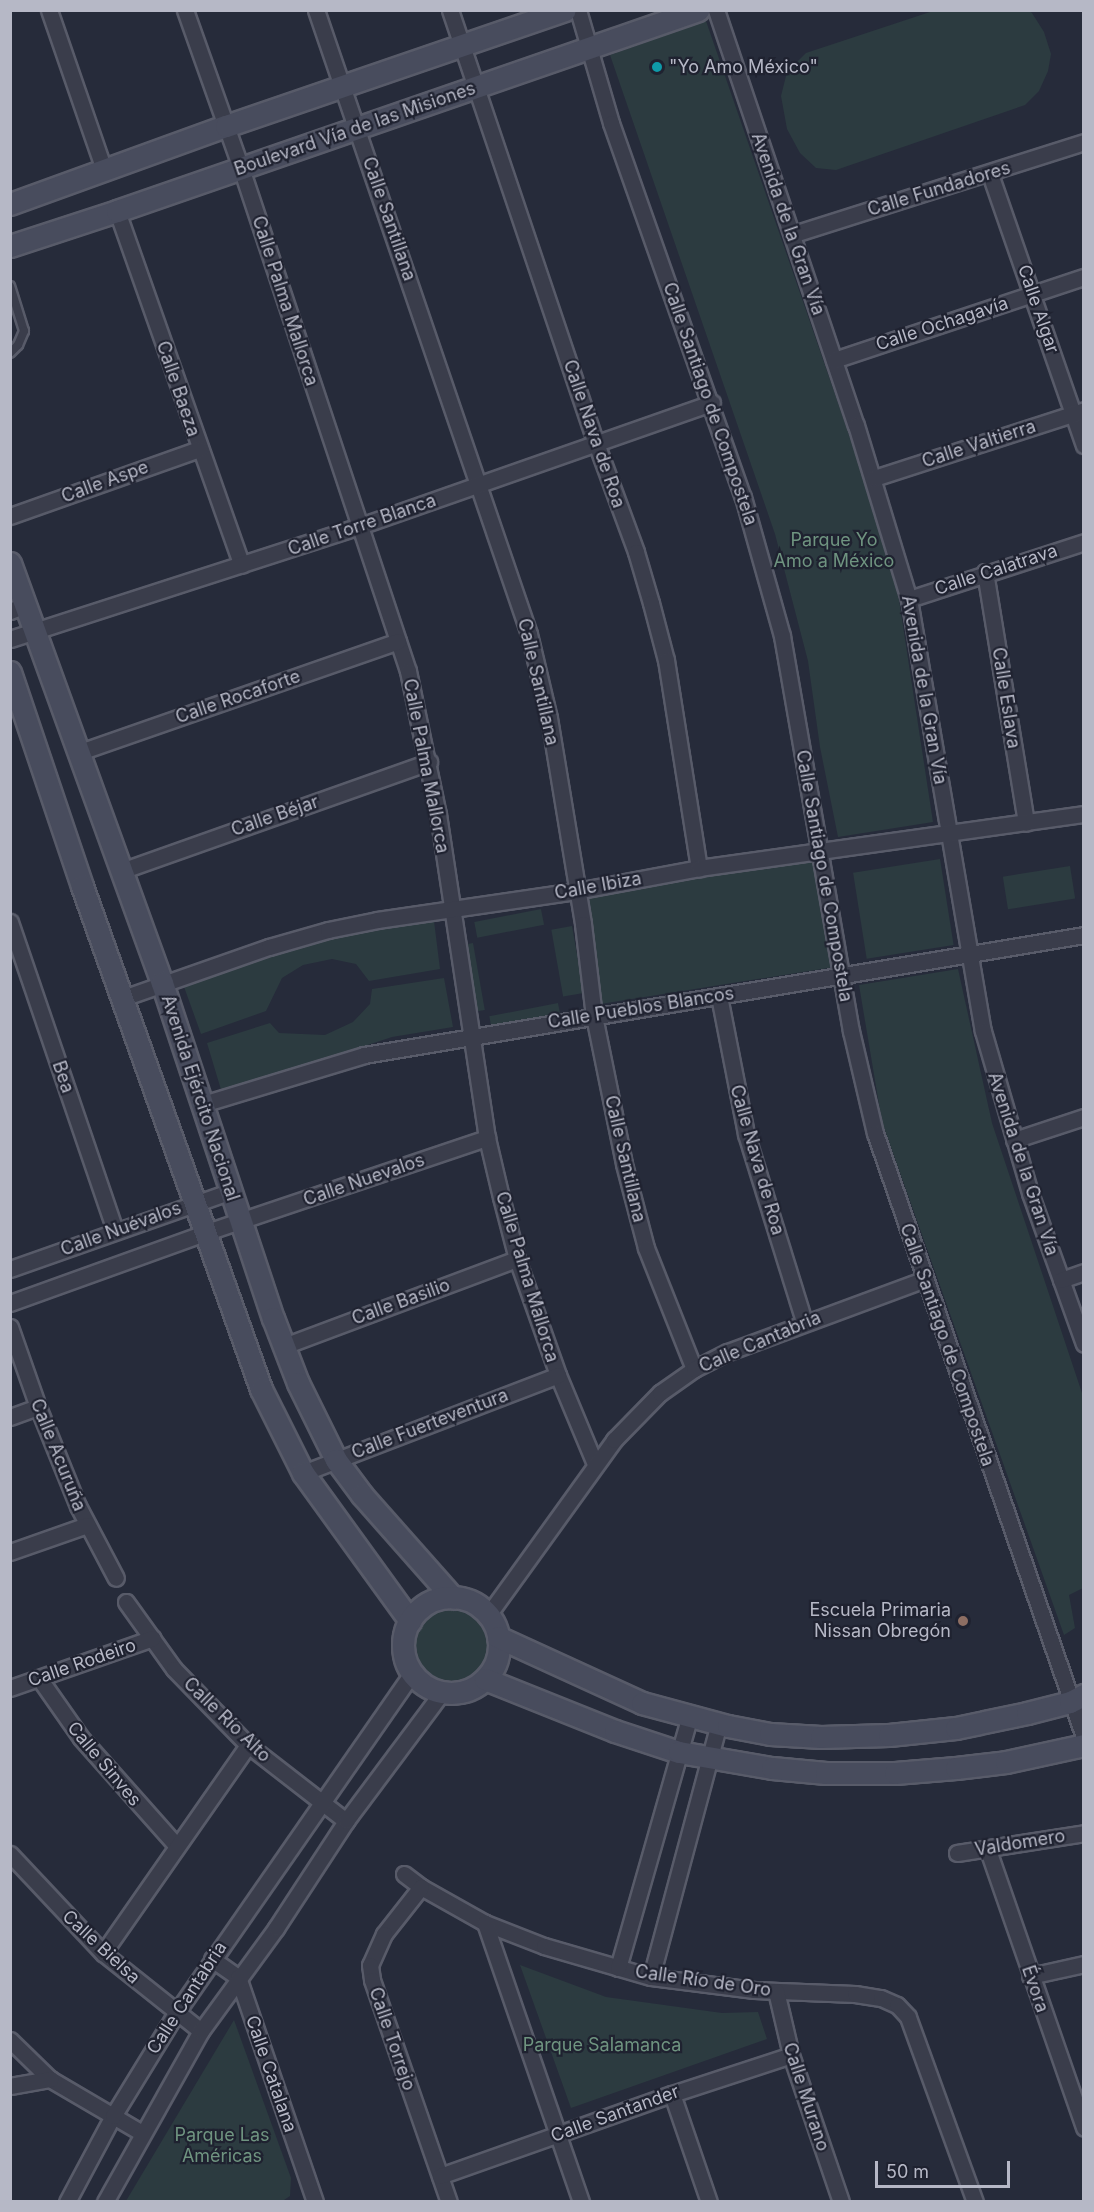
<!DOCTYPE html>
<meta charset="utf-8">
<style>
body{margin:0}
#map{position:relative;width:1094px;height:2212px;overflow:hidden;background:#262b3a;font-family:Inter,sans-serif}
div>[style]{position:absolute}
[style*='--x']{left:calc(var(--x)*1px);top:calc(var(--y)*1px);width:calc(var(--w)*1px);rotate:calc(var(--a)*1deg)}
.green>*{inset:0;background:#2c3b40;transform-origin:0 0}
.round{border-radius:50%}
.roads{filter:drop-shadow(2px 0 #585b69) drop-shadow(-2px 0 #585b69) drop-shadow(0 2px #585b69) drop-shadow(0 -2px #585b69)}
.lane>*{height:8px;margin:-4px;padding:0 4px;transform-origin:4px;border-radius:4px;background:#3a3d4b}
.street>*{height:15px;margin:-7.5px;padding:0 7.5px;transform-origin:7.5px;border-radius:7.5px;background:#3a3d4b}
.secondary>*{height:21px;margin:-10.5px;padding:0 10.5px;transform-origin:10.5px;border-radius:10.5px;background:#484c5d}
.secondary>.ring{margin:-10.5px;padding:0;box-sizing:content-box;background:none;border:21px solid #484c5d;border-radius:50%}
.dots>*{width:16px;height:16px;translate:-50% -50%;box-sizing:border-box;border:3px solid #1f2230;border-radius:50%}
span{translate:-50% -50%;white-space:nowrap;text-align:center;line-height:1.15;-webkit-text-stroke:4.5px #1f2230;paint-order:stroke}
.poi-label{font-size:18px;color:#b6b8c6}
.left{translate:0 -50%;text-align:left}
.right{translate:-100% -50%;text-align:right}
.street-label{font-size:18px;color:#b6b8c6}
.park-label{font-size:18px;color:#6f9480}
.frame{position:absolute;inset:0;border:12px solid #b6b8c6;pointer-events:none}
.scale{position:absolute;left:875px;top:2161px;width:135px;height:27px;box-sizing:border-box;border:3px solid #b6b8c6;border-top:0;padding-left:8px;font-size:18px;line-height:21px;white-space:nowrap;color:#b6b8c6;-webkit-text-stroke:4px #1f2230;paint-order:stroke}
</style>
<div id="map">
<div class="green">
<i style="clip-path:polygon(933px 11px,1027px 10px,1032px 13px,1044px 32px,1051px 54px,1048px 71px,1039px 91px,1025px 105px,836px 170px,816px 168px,800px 153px,787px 129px,781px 96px,787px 72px,806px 53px)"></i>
<i style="clip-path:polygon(706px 21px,884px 536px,899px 600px,933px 822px,838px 837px,820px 747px,808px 661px,775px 534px,610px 55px)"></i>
<i style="left:819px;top:859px;width:109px;height:240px;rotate:81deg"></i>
<i style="left:940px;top:859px;width:87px;height:88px;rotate:81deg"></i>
<i style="left:1070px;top:866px;width:33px;height:68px;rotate:81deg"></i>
<i style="left:541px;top:909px;width:16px;height:68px;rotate:79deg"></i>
<i style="clip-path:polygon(434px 921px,440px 969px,369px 981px,356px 964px,332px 959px,303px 965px,282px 978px,266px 1011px,201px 1034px,183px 984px,316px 940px)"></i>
<i style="left:572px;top:926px;width:68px;height:21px;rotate:80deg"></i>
<i style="left:473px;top:943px;width:68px;height:21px;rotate:80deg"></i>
<i style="clip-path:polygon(958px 969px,992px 1123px,1083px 1396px,1083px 1588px,1069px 1595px,1075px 1628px,1064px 1635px,882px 1122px,859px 985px)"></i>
<i style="clip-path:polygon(444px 978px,453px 1027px,392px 1037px,222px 1093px,207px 1043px,270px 1023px,279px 1033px,325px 1035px,353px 1022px,370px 1004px,372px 989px)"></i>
<i style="left:558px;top:1003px;width:21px;height:70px;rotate:79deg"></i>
<i class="round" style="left:410px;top:1607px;width:78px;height:78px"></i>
<i style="clip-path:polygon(520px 1965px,606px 1997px,722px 2013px,758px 2012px,767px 2039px,571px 2108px)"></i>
<i style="clip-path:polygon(234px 2020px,291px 2178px,290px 2196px,281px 2202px,126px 2201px)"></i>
</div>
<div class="roads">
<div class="lane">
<i style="--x:10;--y:286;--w:47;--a:72.7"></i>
<i style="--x:24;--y:331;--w:15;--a:113"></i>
<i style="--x:18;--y:345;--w:11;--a:135"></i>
</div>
<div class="street">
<i style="--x:49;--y:10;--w:169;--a:71"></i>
<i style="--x:185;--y:10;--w:168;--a:70.5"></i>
<i style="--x:241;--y:168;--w:530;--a:71.63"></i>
<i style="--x:408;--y:671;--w:146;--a:78.2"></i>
<i style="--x:438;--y:814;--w:328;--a:81.4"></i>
<i style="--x:487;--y:1138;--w:61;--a:76.7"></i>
<i style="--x:501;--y:1197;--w:64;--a:75.5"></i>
<i style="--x:517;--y:1259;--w:123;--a:70.5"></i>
<i style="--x:558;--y:1375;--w:96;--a:67.4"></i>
<i style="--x:316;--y:10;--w:659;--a:71.15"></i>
<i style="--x:529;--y:634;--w:86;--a:76.6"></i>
<i style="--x:549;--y:718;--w:209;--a:80.6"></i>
<i style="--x:583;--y:924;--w:93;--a:83.2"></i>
<i style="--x:594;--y:1016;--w:151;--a:78.5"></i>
<i style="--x:624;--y:1164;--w:87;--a:75.3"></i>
<i style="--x:646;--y:1248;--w:130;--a:68.4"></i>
<i style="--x:450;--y:10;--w:457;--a:71.4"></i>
<i style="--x:596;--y:443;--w:116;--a:69.8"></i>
<i style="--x:636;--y:552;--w:53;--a:73.6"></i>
<i style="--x:651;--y:603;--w:59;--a:75.3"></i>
<i style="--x:666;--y:660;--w:211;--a:81"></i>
<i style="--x:578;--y:10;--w:118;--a:73.7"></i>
<i style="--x:611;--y:123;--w:397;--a:70.6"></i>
<i style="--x:743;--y:497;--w:144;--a:74.3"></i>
<i style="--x:782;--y:636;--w:401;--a:80.1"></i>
<i style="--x:851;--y:1031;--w:105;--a:76.8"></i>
<i style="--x:875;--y:1133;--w:639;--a:70.91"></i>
<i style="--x:716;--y:10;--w:438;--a:71.4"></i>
<i style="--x:856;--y:425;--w:182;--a:73.1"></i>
<i style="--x:909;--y:599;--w:438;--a:80.3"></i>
<i style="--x:983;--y:1031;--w:169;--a:73.8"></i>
<i style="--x:1030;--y:1193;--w:160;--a:70.3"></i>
<i style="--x:990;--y:174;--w:287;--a:70.9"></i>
<i style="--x:117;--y:211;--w:375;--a:70.6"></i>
<i style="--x:794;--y:234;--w:304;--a:-17.6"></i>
<i style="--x:834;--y:360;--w:263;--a:-18.4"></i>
<i style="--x:874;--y:478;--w:221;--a:-17.9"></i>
<i style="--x:10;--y:516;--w:201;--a:-19.5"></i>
<i style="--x:985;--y:572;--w:254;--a:80.7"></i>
<i style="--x:909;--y:599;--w:184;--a:-18"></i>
<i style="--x:10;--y:611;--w:16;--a:-22"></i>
<i style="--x:10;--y:639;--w:368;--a:-17.9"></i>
<i style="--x:360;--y:526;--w:373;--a:-19.3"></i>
<i style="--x:77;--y:753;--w:340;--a:-19.2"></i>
<i style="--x:121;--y:871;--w:327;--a:-19.5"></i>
<i style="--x:10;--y:922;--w:326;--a:71.2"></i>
<i style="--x:719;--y:996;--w:141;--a:78.9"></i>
<i style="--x:746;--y:1134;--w:196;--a:72.8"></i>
<i style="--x:123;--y:998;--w:155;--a:-19.3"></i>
<i style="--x:269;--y:947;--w:61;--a:-16.1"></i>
<i style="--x:328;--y:930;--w:50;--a:-11.5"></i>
<i style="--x:377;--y:920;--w:201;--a:-8.3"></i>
<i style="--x:576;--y:891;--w:125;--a:-10.6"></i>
<i style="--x:699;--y:868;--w:389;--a:-8"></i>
<i style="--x:203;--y:1104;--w:168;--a:-16.9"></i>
<i style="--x:364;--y:1055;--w:730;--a:-9.46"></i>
<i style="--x:1014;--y:1140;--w:74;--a:-18.2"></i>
<i style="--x:10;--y:1269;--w:234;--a:-19.4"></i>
<i style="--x:1061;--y:1280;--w:24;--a:-19"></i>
<i style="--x:10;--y:1303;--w:206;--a:-19.8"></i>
<i style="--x:204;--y:1233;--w:299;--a:-18.6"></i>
<i style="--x:10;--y:1327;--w:85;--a:70.7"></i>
<i style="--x:38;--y:1407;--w:107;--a:68"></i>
<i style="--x:78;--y:1506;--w:81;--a:62.2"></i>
<i style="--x:284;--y:1346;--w:249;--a:-20.5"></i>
<i style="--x:10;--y:1417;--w:30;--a:-20"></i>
<i style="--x:303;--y:1473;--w:273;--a:-21"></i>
<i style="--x:10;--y:1552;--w:82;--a:-19.3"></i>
<i style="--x:126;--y:1602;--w:82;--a:54.4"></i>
<i style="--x:174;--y:1669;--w:106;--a:45.8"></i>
<i style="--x:248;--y:1745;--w:124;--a:37.8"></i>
<i style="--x:488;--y:1615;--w:216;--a:-54.2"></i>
<i style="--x:614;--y:1440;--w:66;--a:-45.6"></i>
<i style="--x:660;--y:1393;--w:42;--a:-35.2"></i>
<i style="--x:694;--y:1369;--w:38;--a:-27"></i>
<i style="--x:728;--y:1352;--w:210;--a:-20.3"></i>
<i style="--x:39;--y:1678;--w:73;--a:55"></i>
<i style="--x:81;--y:1738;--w:143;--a:48.4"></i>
<i style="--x:10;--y:1688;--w:151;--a:-19.3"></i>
<i style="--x:988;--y:1850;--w:294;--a:70.9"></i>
<i style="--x:957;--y:1853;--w:129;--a:-8.9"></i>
<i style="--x:10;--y:1854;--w:136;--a:46.8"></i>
<i style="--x:103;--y:1953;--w:125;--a:38.5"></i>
<i style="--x:404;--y:1874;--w:21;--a:37"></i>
<i style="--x:421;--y:1887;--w:73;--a:29.4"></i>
<i style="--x:485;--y:1923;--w:63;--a:21.3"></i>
<i style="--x:544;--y:1946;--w:111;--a:16.2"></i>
<i style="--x:651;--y:1977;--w:104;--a:7.2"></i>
<i style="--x:754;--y:1990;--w:101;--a:2.3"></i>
<i style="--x:855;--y:1994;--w:26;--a:9"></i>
<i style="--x:881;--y:1998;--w:17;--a:24"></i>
<i style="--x:897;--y:2005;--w:16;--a:47"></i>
<i style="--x:908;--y:2017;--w:197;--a:70.1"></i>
<i style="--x:421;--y:1887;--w:60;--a:128.2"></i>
<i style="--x:384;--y:1934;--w:34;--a:114"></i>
<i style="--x:370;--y:1965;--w:15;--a:82"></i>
<i style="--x:372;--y:1980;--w:235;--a:70.9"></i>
<i style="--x:485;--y:1923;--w:295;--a:71"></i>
<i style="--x:103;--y:1953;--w:254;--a:-55.1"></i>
<i style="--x:212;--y:1959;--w:32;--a:35"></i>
<i style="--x:238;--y:1977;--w:238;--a:71.1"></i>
<i style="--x:618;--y:1968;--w:262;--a:-74.1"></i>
<i style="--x:1030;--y:1976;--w:55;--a:-12.5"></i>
<i style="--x:651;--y:1977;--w:262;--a:-75"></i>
<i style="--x:776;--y:1991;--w:66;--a:76.8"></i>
<i style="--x:791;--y:2055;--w:155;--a:71.2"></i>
<i style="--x:10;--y:2040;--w:56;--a:44.3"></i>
<i style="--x:50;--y:2079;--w:107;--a:30.4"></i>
<i style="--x:10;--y:2086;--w:41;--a:-9.9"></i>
<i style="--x:672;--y:2094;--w:114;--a:71.1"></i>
<i style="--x:440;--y:2176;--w:246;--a:-19.5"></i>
<i style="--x:672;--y:2094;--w:125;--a:-18.1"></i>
<i style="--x:67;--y:2202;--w:98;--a:-61.9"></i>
<i style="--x:113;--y:2116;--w:121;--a:-58.5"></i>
<i style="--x:176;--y:2013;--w:414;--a:-55.2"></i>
<i style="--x:105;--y:2202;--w:196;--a:-60.7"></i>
<i style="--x:201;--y:2031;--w:127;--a:-53.9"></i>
<i style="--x:276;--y:1928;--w:128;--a:-56.8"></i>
<i style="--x:346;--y:1821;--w:161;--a:-53.3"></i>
</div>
<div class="secondary">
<i style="--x:10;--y:204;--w:230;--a:-19.9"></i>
<i style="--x:226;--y:126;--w:358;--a:-18.9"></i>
<i style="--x:10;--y:246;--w:113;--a:-18.1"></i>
<i style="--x:117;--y:211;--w:615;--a:-19.08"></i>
<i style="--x:10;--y:563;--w:447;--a:70.1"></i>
<i style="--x:162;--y:983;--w:353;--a:71.7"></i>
<i style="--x:273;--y:1318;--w:70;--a:69"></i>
<i style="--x:298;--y:1383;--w:86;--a:63.7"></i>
<i style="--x:336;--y:1460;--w:44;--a:53.4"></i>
<i style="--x:362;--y:1495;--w:137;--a:48.5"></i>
<i style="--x:10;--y:672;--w:226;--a:71.4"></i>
<i style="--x:82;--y:886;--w:534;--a:70.41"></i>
<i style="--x:261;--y:1389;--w:94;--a:63.4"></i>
<i style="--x:303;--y:1473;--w:183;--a:54.1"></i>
<i class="ring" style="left:403px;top:1597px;width:75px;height:75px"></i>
<i style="--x:498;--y:1637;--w:158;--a:24.6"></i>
<i style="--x:642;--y:1703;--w:89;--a:15"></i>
<i style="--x:728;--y:1726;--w:43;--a:10.8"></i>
<i style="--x:770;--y:1734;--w:51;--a:3.4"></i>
<i style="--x:821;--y:1737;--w:68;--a:-1.7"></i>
<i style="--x:889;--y:1735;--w:67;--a:-6"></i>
<i style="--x:956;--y:1728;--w:73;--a:-11.9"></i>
<i style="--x:1027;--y:1713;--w:44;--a:-14.3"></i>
<i style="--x:1070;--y:1702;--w:16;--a:-27"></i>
<i style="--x:485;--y:1679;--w:140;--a:21.8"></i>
<i style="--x:615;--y:1731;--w:67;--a:18.2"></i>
<i style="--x:679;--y:1752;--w:94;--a:9.8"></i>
<i style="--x:772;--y:1768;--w:54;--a:5.3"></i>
<i style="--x:826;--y:1773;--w:69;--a:0"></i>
<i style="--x:895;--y:1773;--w:61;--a:-4.7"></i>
<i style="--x:956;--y:1768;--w:50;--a:-6.8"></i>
<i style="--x:1006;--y:1762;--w:80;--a:-12.3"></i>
</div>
</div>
<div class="dots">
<i style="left:657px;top:67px;background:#0f9aa8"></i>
<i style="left:963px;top:1621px;background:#8d6e63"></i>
</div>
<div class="poi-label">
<span class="left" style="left:669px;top:67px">"Yo Amo México"</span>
<span class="right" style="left:951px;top:1621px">Escuela Primaria<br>Nissan Obregón</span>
</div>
<div class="street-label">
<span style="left:355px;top:129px;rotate:-19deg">Boulevard Vía de las Misiones</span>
<span style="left:939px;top:189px;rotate:-17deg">Calle Fundadores</span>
<span style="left:389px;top:219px;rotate:71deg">Calle Santillana</span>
<span style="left:788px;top:224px;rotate:71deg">Avenida de la Gran Vía</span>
<span style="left:285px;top:301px;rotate:72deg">Calle Palma Mallorca</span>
<span style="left:1038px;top:309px;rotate:71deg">Calle Algar</span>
<span style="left:942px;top:324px;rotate:-18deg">Calle Ochagavía</span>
<span style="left:178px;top:389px;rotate:71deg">Calle Baeza</span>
<span style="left:710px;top:404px;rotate:71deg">Calle Santiago de Compostela</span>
<span style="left:594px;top:434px;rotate:71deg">Calle Nava de Roa</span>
<span style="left:979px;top:444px;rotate:-18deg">Calle Valtierra</span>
<span style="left:105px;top:482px;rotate:-20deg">Calle Aspe</span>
<span style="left:362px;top:525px;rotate:-19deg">Calle Torre Blanca</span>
<span style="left:996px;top:570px;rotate:-18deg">Calle Calatrava</span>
<span style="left:538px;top:682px;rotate:77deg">Calle Santillana</span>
<span style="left:924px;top:690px;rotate:80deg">Avenida de la Gran Vía</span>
<span style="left:238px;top:697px;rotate:-19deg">Calle Rocaforte</span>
<span style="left:1006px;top:698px;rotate:81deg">Calle Eslava</span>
<span style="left:426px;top:766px;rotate:79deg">Calle Palma Mallorca</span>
<span style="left:275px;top:816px;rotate:-19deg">Calle Béjar</span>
<span style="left:824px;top:876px;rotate:80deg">Calle Santiago de Compostela</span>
<span style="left:598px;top:886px;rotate:-10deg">Calle Ibiza</span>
<span style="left:641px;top:1008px;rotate:-9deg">Calle Pueblos Blancos</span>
<span style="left:63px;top:1077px;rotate:71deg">Bea</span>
<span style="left:200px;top:1098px;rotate:72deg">Avenida Ejército Nacional</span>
<span style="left:625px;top:1159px;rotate:77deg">Calle Santillana</span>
<span style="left:757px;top:1160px;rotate:74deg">Calle Nava de Roa</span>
<span style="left:1023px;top:1164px;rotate:72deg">Avenida de la Gran Vía</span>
<span style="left:364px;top:1180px;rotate:-19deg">Calle Nuevalos</span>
<span style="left:121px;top:1229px;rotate:-20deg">Calle Nuévalos</span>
<span style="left:527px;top:1277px;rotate:73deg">Calle Palma Mallorca</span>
<span style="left:401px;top:1302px;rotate:-20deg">Calle Basilio</span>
<span style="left:760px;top:1342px;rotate:-23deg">Calle Cantabria</span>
<span style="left:947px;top:1345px;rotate:71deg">Calle Santiago de Compostela</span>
<span style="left:430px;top:1424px;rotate:-21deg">Calle Fuerteventura</span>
<span style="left:58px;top:1455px;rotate:68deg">Calle Acuruña</span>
<span style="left:82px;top:1663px;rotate:-19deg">Calle Rodeiro</span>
<span style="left:227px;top:1720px;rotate:44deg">Calle Río Alto</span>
<span style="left:104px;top:1764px;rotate:50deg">Calle Sinves</span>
<span style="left:1020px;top:1843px;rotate:-9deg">Valdomero</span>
<span style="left:101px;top:1947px;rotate:43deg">Calle Bielsa</span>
<span style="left:703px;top:1981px;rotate:8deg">Calle Río de Oro</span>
<span style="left:1035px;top:1989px;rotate:71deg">Évora</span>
<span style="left:187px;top:1998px;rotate:-57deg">Calle Cantabria</span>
<span style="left:392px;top:2039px;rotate:71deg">Calle Torrejo</span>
<span style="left:271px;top:2074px;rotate:71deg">Calle Catalana</span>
<span style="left:806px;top:2097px;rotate:72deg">Calle Murano</span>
<span style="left:615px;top:2114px;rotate:-20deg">Calle Santander</span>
</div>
<div class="park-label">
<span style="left:834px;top:551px">Parque Yo<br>Amo a México</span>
<span style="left:602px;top:2045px">Parque Salamanca</span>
<span style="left:222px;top:2146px">Parque Las<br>Américas</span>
</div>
<div class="frame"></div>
<div class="scale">50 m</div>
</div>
